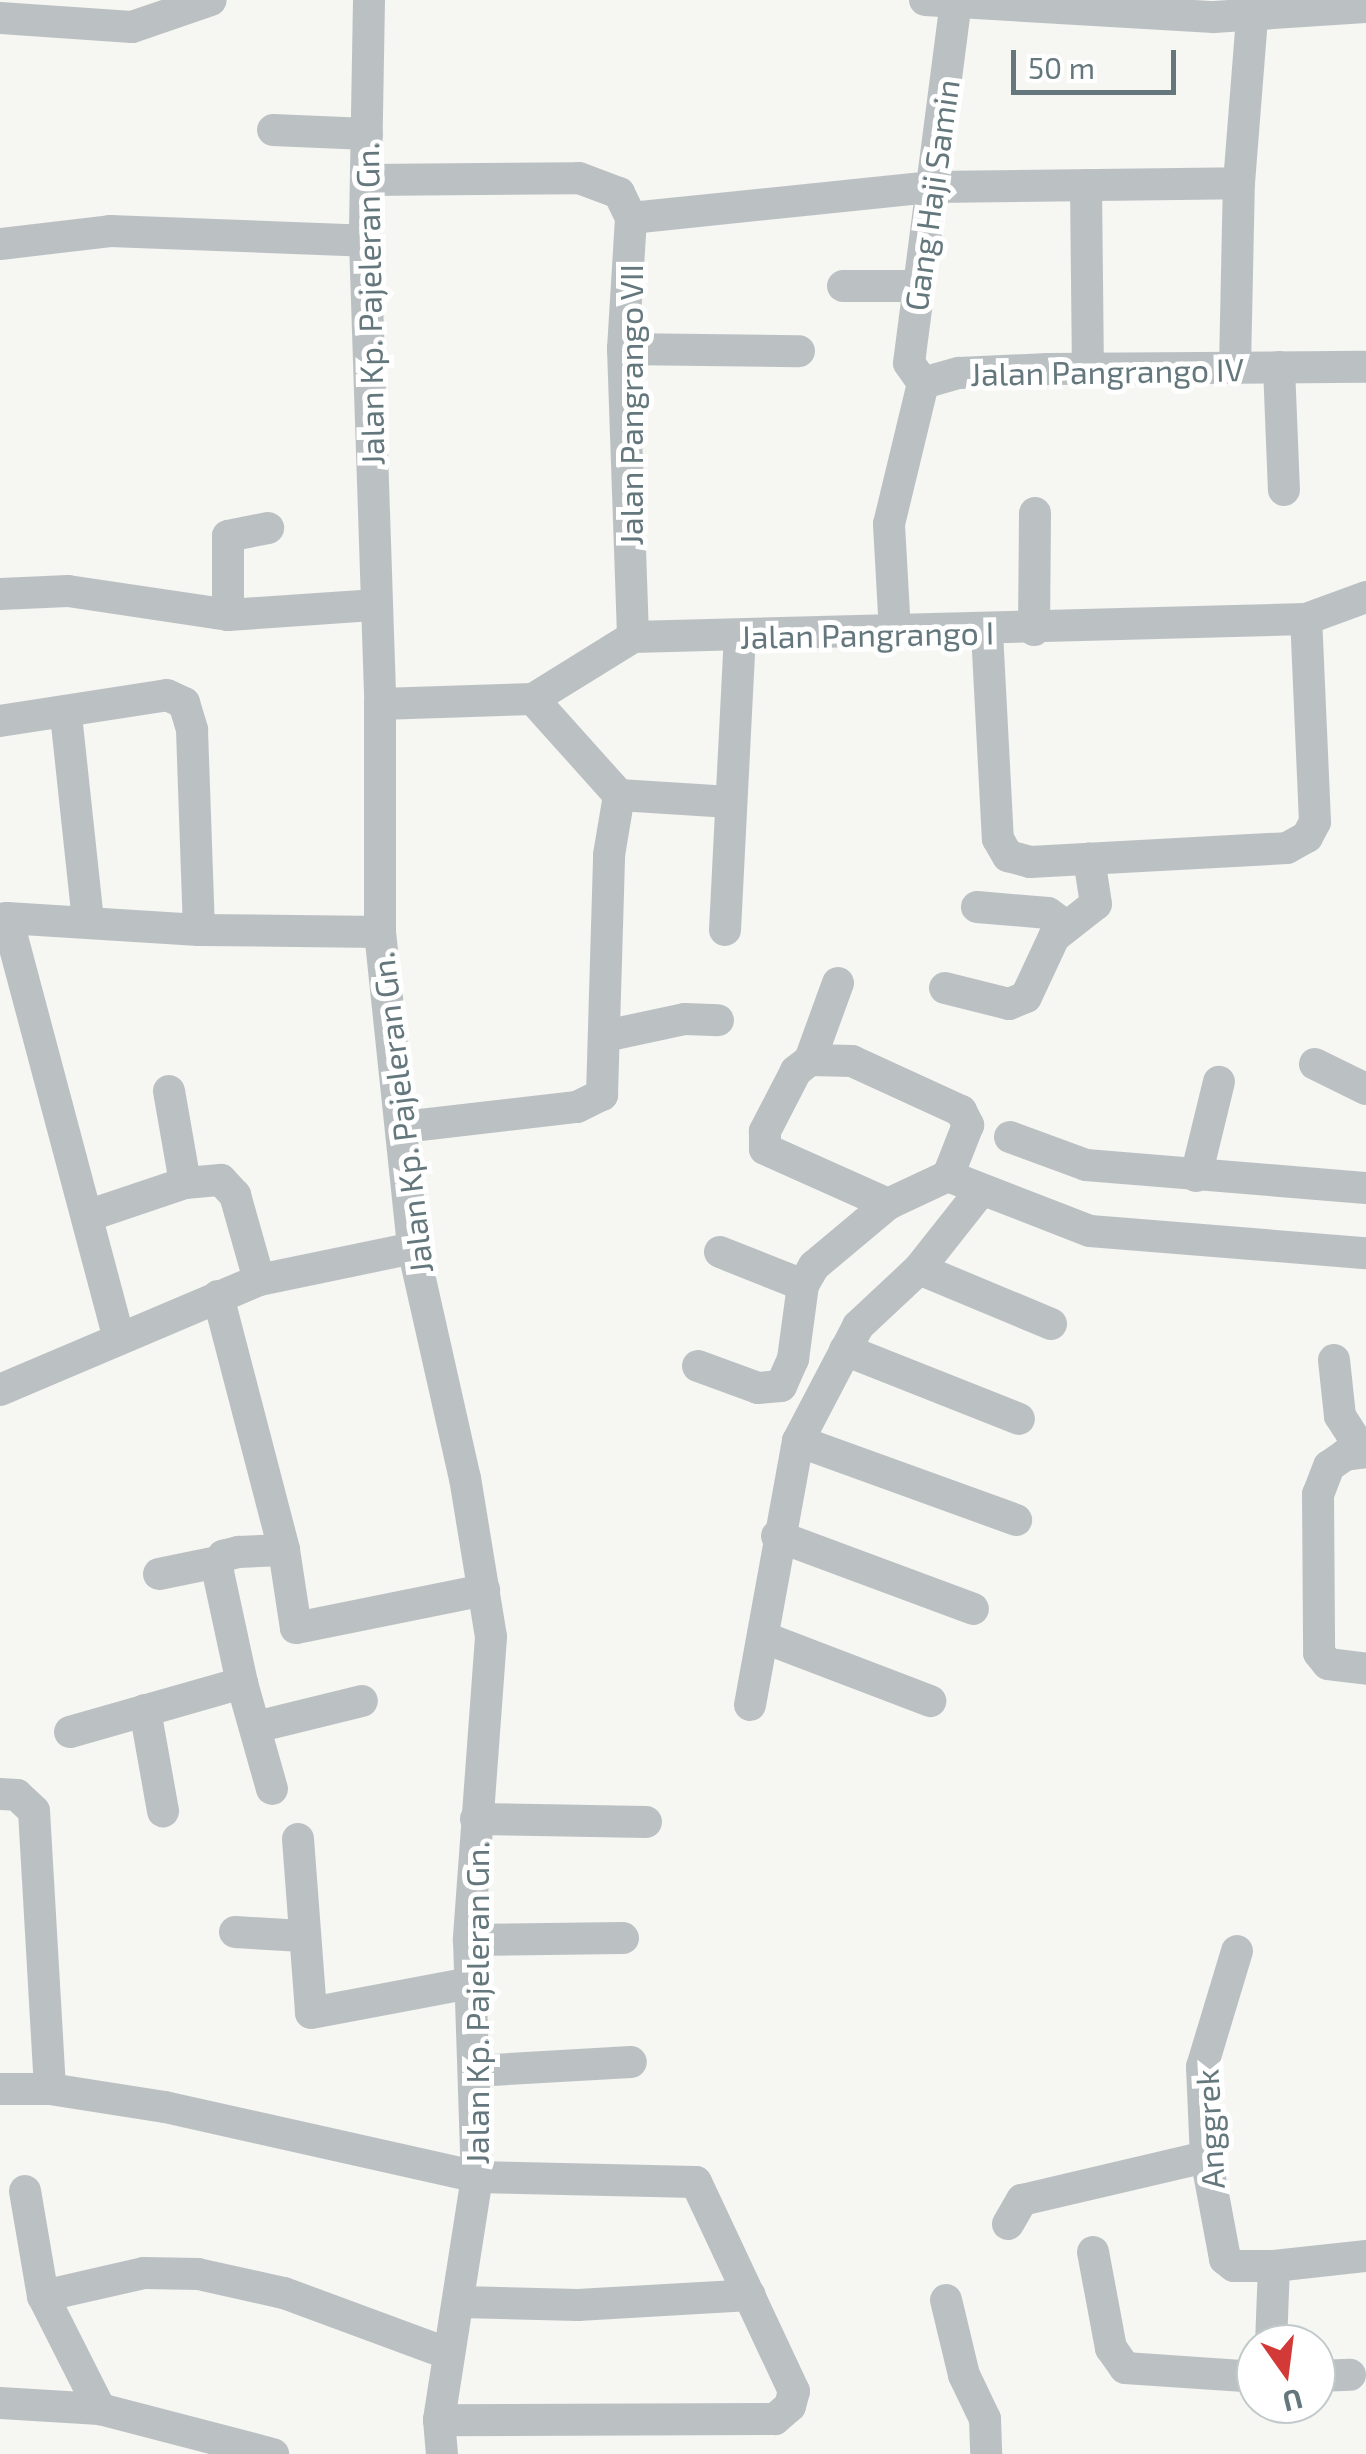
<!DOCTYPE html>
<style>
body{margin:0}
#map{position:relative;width:1366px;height:2454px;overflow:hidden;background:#f6f6f3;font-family:"Exo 2",sans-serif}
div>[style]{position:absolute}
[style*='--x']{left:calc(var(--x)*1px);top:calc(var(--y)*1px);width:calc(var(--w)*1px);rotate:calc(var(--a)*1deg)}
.minor>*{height:32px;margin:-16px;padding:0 16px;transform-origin:16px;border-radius:16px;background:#bbc1c3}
span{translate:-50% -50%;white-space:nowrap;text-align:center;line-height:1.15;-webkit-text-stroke:10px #fff;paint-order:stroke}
.street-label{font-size:32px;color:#64777c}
.north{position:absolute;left:1236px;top:2324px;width:100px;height:100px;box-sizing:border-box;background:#fff;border:2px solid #c1c9cb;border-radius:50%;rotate:166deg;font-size:28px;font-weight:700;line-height:40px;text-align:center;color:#64777c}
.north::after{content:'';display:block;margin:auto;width:35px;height:45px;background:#d33a37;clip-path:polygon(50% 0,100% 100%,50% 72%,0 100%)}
.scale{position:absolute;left:1011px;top:50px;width:165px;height:45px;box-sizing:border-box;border:5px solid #64777c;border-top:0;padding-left:12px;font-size:30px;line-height:35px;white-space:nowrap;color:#64777c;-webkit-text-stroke:8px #fff;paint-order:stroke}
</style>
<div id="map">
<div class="minor">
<i style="--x:369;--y:0;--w:241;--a:91"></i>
<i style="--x:365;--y:241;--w:463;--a:88.1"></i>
<i style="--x:380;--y:704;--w:228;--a:90"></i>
<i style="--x:380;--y:932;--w:318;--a:84"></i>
<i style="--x:413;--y:1248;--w:236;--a:77.3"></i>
<i style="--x:465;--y:1478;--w:161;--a:80.7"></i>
<i style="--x:491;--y:1637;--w:304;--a:94.2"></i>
<i style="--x:469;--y:1940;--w:237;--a:88.1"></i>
<i style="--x:477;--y:2177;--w:246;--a:98.9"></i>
<i style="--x:439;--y:2420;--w:34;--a:85"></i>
<i style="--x:925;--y:0;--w:289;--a:3.4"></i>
<i style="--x:1214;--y:17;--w:152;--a:-3.8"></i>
<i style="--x:0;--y:18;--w:132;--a:3.9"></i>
<i style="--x:132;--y:27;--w:83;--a:-18.9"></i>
<i style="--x:273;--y:130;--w:94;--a:2.4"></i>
<i style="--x:366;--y:180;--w:213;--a:-0.5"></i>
<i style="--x:579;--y:178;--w:43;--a:20.6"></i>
<i style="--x:619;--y:193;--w:28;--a:64"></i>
<i style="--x:631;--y:218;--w:131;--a:93.5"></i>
<i style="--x:623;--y:349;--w:288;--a:88"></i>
<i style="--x:1086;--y:185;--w:184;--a:89.4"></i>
<i style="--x:631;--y:218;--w:303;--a:-5.9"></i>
<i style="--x:932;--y:187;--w:307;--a:-0.7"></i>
<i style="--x:0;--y:244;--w:111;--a:-6.7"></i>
<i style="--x:110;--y:231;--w:255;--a:2.2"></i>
<i style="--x:843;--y:286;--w:73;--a:0"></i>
<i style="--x:623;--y:349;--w:176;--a:0.7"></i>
<i style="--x:1279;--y:367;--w:123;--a:87.7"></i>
<i style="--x:1235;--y:368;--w:185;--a:-88.8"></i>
<i style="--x:1239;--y:183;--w:167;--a:-85.5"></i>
<i style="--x:923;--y:383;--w:37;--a:-16"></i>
<i style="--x:959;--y:373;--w:89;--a:-2.6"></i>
<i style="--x:1048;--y:369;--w:318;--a:-0.4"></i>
<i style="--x:923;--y:383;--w:24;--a:-125"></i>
<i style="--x:909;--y:363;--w:366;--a:-82.6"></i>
<i style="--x:0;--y:594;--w:68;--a:-2.5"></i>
<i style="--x:68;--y:591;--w:162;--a:8.5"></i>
<i style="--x:228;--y:615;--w:145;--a:-3.9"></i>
<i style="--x:228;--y:615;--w:79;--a:-90"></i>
<i style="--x:228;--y:536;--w:41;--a:-11.3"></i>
<i style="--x:1034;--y:630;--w:117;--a:-89.5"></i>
<i style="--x:895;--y:632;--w:108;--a:-93.2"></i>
<i style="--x:889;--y:524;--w:145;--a:-76.4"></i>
<i style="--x:987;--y:632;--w:207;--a:87"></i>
<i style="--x:998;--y:839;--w:20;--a:60"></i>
<i style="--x:1008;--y:856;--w:23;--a:15"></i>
<i style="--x:1030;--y:862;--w:257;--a:-3.1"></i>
<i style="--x:1287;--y:848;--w:23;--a:-29"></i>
<i style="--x:1307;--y:837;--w:17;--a:-62"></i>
<i style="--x:1315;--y:822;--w:203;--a:-92.5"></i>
<i style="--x:380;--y:704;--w:153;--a:-1.9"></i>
<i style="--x:533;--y:699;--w:118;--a:-31.8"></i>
<i style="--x:633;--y:637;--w:673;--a:-1.53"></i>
<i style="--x:1306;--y:619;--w:64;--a:-20.1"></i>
<i style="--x:66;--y:715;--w:208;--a:83.9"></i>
<i style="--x:0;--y:721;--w:169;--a:-8.8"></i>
<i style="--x:167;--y:695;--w:19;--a:25"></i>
<i style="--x:184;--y:703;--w:28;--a:73"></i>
<i style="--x:192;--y:730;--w:200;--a:88"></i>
<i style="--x:619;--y:795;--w:111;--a:3.6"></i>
<i style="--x:977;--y:907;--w:71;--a:4.8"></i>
<i style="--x:1048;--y:913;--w:22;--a:36"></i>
<i style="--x:7;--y:918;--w:192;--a:3.6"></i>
<i style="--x:199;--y:930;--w:181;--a:0.6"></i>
<i style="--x:0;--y:919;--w:7;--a:-8"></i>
<i style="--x:7;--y:918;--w:436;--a:75.1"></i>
<i style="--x:725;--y:930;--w:292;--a:-87.1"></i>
<i style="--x:838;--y:983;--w:82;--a:110"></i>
<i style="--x:810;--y:1060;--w:18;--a:142"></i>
<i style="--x:796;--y:1071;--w:68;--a:117.3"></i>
<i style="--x:765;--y:1131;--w:18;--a:90"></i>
<i style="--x:765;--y:1149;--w:135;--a:24.1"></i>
<i style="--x:945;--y:988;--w:66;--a:14"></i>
<i style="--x:1009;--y:1004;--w:18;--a:-22"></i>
<i style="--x:1026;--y:997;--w:66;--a:-65"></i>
<i style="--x:1054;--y:937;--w:53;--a:-38.2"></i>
<i style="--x:1096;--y:904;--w:46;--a:-98.8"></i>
<i style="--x:605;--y:1036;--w:82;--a:-12"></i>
<i style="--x:685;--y:1019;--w:33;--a:2"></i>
<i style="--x:810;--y:1060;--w:42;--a:1.4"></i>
<i style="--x:852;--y:1061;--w:120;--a:24.6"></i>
<i style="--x:961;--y:1111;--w:16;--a:63"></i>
<i style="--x:968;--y:1125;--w:55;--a:111.4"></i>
<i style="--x:1315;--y:1064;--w:57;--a:26.1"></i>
<i style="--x:169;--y:1091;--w:93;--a:80.1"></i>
<i style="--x:403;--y:1127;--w:175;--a:-6.6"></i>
<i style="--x:577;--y:1107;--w:28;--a:-26"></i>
<i style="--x:602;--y:1095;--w:240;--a:-88.3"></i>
<i style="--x:609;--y:855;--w:61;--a:-80.5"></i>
<i style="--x:619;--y:795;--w:129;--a:-131.9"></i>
<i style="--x:1010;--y:1137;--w:81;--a:20.2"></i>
<i style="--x:1086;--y:1165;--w:281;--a:4.7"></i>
<i style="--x:1196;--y:1176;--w:97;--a:-76.3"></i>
<i style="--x:87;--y:1216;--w:103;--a:-18.6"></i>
<i style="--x:185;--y:1183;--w:36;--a:-5"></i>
<i style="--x:221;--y:1180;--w:21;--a:47"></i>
<i style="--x:235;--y:1195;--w:88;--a:74.2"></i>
<i style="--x:720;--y:1252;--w:89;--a:21.7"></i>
<i style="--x:919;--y:1269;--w:143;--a:22.6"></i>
<i style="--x:218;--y:1296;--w:262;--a:75.4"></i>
<i style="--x:284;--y:1550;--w:79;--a:81.3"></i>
<i style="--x:296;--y:1628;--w:192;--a:-11.4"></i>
<i style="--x:845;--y:1350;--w:187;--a:21.6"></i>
<i style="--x:1334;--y:1360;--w:56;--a:83.9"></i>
<i style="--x:1340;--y:1416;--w:43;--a:57.4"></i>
<i style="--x:698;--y:1366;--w:64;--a:20.1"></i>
<i style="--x:758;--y:1388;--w:23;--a:-5"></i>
<i style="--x:781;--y:1386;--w:30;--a:-66"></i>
<i style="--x:793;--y:1359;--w:75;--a:-82.3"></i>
<i style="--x:803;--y:1285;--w:22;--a:-60"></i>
<i style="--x:814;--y:1266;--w:97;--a:-40"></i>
<i style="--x:888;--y:1204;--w:66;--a:-25"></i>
<i style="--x:948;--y:1176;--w:152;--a:21.2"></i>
<i style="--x:1090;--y:1231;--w:277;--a:4.6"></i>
<i style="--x:0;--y:1390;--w:281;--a:-23"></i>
<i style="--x:259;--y:1280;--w:157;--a:-11.7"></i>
<i style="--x:798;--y:1441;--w:232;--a:19.9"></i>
<i style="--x:1366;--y:1452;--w:21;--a:172"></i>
<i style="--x:1345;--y:1455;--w:19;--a:145"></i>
<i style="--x:1329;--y:1466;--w:30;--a:111"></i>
<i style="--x:1318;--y:1494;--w:159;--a:89.6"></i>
<i style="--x:1319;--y:1653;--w:14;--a:51"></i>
<i style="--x:1328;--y:1664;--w:38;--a:7"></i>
<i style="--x:777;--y:1536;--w:209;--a:20.4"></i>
<i style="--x:159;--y:1574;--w:60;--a:-11.5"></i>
<i style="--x:765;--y:1638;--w:177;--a:20.9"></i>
<i style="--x:242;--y:1683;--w:110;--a:74.2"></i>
<i style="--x:750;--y:1705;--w:268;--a:-79.7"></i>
<i style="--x:798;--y:1441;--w:130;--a:-62.4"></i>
<i style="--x:858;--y:1326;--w:83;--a:-43.1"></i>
<i style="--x:919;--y:1269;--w:97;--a:-51.7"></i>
<i style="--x:145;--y:1710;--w:103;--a:79.9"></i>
<i style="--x:256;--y:1727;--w:109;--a:-13.8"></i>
<i style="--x:70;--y:1732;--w:179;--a:-15.9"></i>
<i style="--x:242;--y:1683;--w:119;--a:-102.2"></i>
<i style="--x:217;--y:1567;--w:13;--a:-61"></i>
<i style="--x:223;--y:1556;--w:16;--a:-15"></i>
<i style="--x:238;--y:1552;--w:46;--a:-2.5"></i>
<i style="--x:0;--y:1794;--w:17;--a:3"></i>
<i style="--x:17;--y:1795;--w:23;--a:43"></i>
<i style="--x:34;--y:1811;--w:278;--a:86.7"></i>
<i style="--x:476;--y:1819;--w:170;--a:1"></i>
<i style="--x:298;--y:1839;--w:174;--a:85.7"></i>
<i style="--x:311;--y:2013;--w:162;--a:-10.7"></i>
<i style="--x:235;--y:1932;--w:67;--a:3.4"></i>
<i style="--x:469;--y:1940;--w:154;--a:-0.7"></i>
<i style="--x:1237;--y:1951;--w:121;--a:106.8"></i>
<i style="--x:1202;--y:2067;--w:90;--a:87.5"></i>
<i style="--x:1206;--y:2157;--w:104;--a:79.4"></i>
<i style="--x:1225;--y:2259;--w:11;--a:38"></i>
<i style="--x:1234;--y:2266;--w:40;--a:0"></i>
<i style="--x:1274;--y:2266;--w:93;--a:-6.2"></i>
<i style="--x:475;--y:2071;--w:156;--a:-3.3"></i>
<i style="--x:0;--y:2089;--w:50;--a:0"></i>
<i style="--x:50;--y:2089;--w:116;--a:8.9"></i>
<i style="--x:165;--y:2107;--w:320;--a:12.6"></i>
<i style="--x:477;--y:2177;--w:219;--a:1.3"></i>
<i style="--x:696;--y:2182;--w:231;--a:64.9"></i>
<i style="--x:794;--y:2391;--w:16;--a:105"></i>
<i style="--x:790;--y:2406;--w:20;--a:139"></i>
<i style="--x:775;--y:2419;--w:336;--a:179.8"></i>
<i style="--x:25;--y:2191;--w:107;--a:80.3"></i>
<i style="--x:43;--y:2296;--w:127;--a:63.2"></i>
<i style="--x:1008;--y:2224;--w:28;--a:-60"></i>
<i style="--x:1022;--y:2200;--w:189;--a:-13.2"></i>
<i style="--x:1093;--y:2252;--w:98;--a:79.4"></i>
<i style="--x:1111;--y:2348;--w:24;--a:55"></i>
<i style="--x:1125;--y:2368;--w:131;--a:3.9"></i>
<i style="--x:43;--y:2296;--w:104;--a:-12.8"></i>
<i style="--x:144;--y:2273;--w:54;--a:1.1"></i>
<i style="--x:198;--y:2274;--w:88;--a:12.5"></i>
<i style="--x:284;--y:2293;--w:176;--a:20.3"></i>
<i style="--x:946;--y:2300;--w:77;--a:76.5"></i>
<i style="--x:964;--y:2375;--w:49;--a:64.5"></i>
<i style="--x:985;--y:2419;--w:35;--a:88"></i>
<i style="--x:460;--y:2302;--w:118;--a:1.5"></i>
<i style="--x:578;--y:2305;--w:172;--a:-3.3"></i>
<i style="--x:1271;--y:2344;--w:78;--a:-87.8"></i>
<i style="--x:1316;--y:2376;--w:34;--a:-2"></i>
<i style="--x:0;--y:2403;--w:100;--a:3.4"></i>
<i style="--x:100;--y:2409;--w:179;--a:14.6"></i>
</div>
<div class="street-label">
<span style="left:931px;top:195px;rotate:-82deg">Gang Haji Samin</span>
<span style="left:369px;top:304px;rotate:-91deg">Jalan Kp. Pajeleran Gn.</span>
<span style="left:1107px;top:371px;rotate:-1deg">Jalan Pangrango IV</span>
<span style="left:630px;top:405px;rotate:-90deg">Jalan Pangrango VII</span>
<span style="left:867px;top:634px;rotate:-1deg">Jalan Pangrango I</span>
<span style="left:401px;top:1113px;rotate:-97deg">Jalan Kp. Pajeleran Gn.</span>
<span style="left:476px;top:2003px;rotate:-90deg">Jalan Kp. Pajeleran Gn.</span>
<span style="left:1209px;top:2129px;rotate:-93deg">Anggrek</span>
</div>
<div class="north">U</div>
<div class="scale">50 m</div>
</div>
